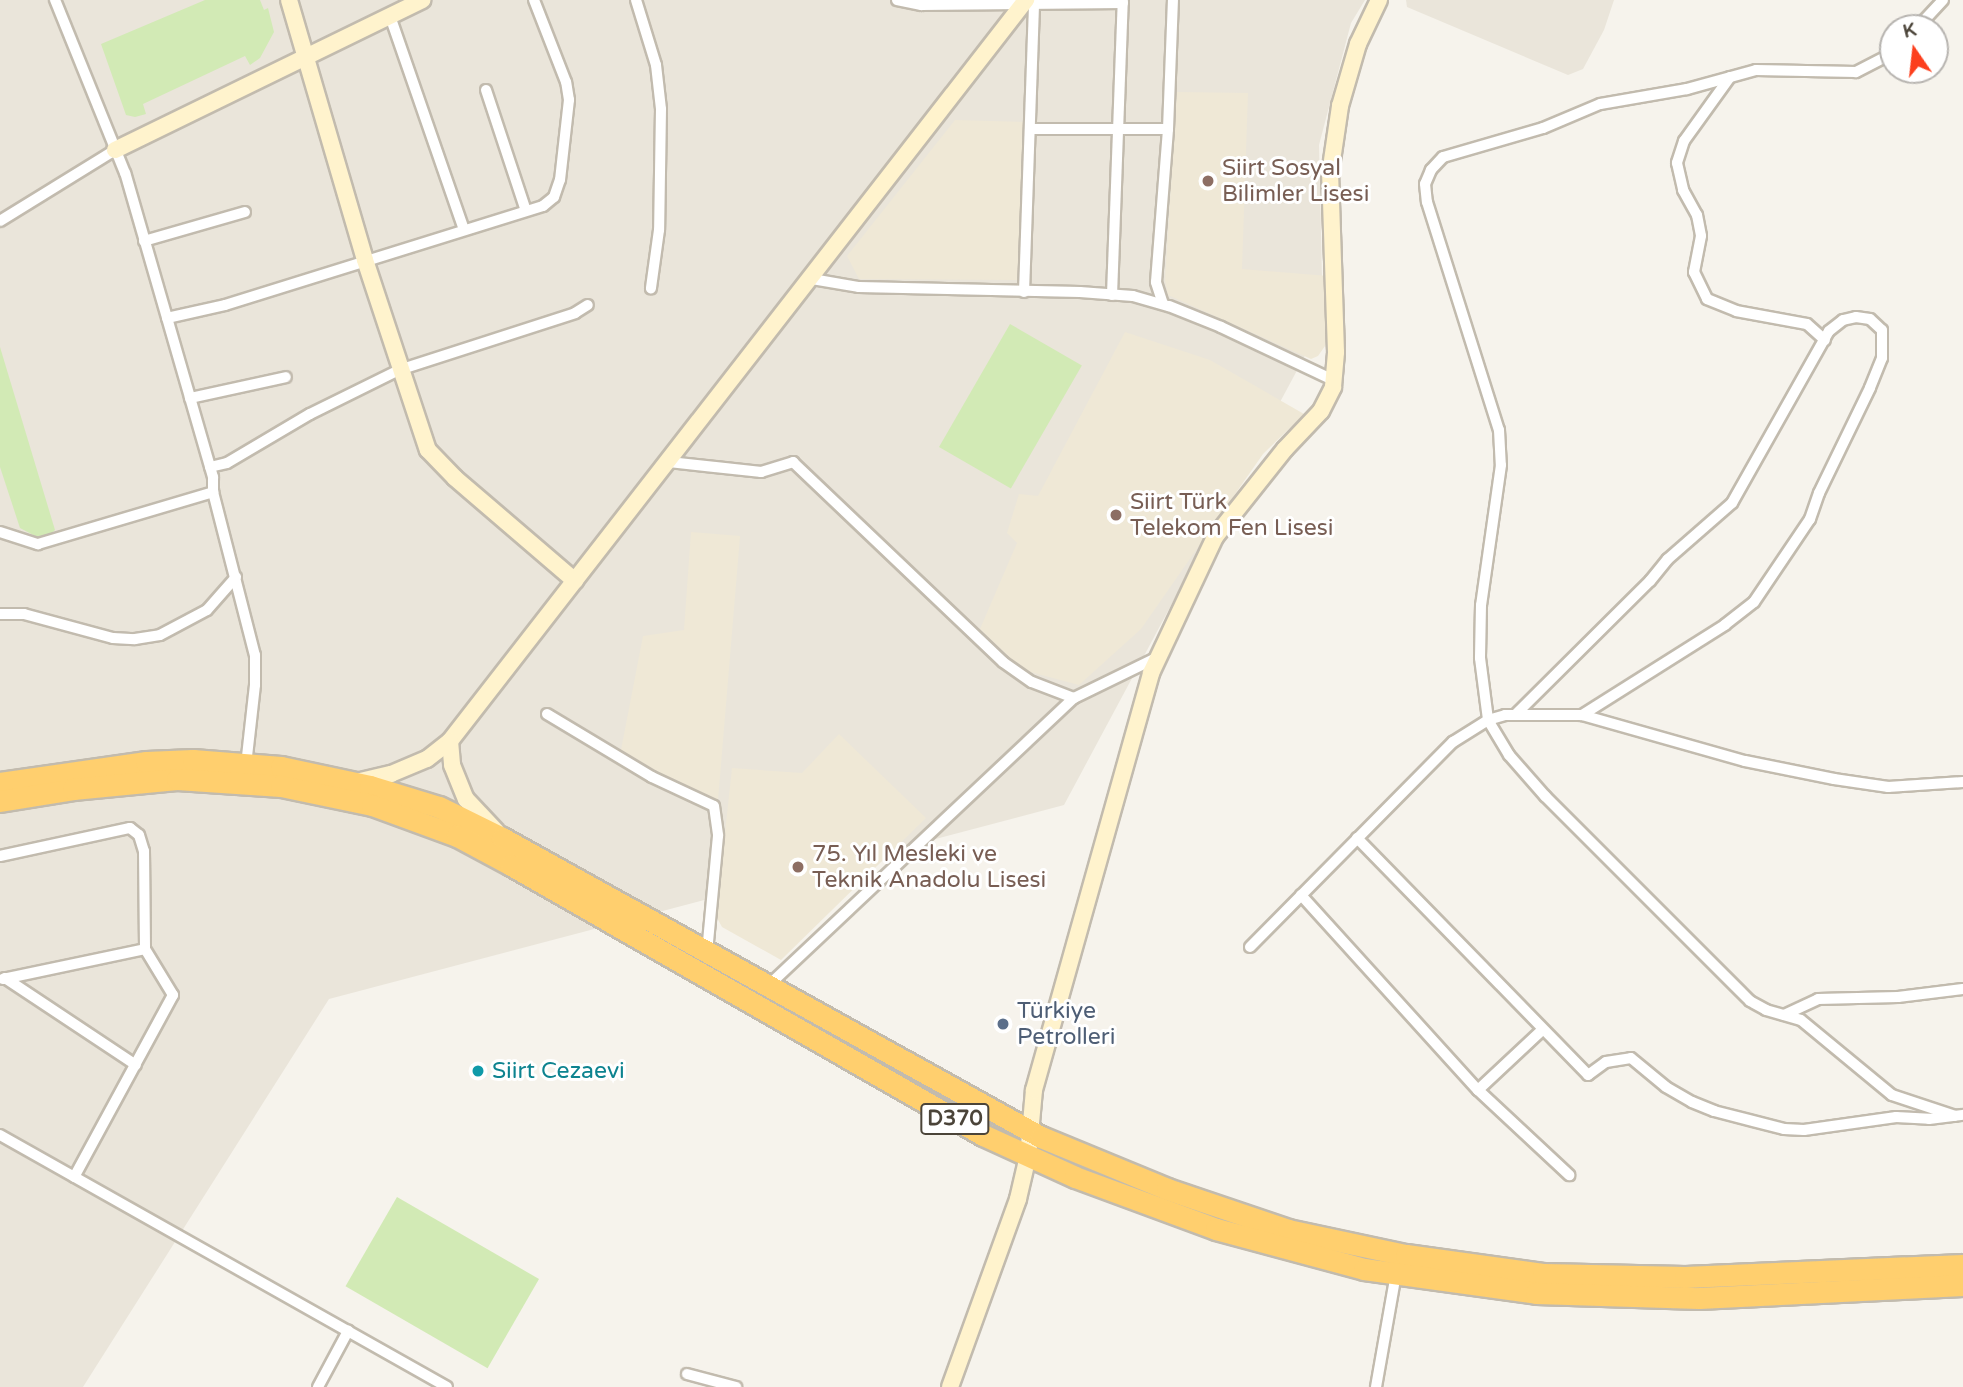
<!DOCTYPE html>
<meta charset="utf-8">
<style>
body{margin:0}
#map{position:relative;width:1963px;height:1387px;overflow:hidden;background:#f6f3ec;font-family:"Varela Round",sans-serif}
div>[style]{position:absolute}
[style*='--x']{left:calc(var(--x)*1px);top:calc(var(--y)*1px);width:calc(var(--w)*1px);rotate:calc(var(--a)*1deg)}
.residential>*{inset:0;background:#eae5da}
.education>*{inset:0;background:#efe8d6}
.green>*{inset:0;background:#d2eab5;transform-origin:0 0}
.roads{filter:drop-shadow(2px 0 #c2bbae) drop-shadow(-2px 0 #c2bbae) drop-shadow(0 2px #c2bbae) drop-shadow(0 -2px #c2bbae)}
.street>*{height:10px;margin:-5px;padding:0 5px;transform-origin:5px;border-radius:5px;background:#fff}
.secondary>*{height:16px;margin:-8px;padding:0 8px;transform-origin:8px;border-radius:8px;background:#fff3cd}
.highway>*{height:21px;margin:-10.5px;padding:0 10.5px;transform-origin:10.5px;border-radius:10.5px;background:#ffcf6e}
.dots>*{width:19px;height:19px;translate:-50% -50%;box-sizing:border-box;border:4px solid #fff;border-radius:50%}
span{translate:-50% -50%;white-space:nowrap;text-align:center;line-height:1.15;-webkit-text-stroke:6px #fff;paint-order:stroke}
.shield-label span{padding:2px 5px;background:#fff;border:2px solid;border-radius:5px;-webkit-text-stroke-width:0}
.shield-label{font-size:21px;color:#4b4439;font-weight:700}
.education-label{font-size:23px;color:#785e54}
.left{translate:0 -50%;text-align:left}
.service-label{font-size:23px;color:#4e5e75}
.culture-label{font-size:23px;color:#0d838f}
.north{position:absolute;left:1879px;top:14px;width:70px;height:70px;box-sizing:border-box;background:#fff;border:2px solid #b7b4b0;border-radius:50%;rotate:346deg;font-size:19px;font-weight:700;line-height:28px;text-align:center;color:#4b4439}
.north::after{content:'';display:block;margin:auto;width:24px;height:32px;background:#fc3f1d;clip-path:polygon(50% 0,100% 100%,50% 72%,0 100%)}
</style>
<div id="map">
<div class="residential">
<i style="clip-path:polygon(0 0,1365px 0,1351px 23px,1319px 145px,1323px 322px,1064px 805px,329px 999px,83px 1387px,0 1387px)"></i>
<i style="clip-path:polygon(1406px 0,1614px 0,1604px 30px,1583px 69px,1568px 75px,1407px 7px)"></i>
</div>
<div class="education">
<i style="clip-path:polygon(1177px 92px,1248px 93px,1242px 269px,1328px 276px,1325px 346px,1318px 356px,1311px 359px,1168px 295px,1165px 280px)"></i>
<i style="clip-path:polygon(955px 120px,1028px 122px,1018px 280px,859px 279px,847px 256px)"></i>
<i style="clip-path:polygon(1125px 332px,1210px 360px,1304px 414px,1263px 454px,1141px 629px,1079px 685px,1023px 670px,980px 629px,1017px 543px,1007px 533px,1019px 494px,1038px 496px)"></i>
<i style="clip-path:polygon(691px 532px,740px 536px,718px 800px,620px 755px,643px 636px,684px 630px)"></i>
<i style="clip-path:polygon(839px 734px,926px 818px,781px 960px,722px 927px,716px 916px,732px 768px,802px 773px)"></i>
</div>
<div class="green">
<i style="clip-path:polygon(205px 0,260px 0,264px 10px,268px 8px,274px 32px,260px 58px,250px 65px,245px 56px,143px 104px,146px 114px,135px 117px,126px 115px,101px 44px)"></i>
<i style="left:1010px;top:324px;width:83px;height:142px;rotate:30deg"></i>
<i style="clip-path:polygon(0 347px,55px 530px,50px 535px,37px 537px,20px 528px,0 467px)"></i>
<i style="left:397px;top:1197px;width:164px;height:103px;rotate:30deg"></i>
</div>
<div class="roads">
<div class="street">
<i style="--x:636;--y:0;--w:68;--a:72.9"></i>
<i style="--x:656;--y:65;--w:44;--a:83.5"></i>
<i style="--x:661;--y:109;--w:121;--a:90.9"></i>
<i style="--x:659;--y:230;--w:59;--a:97.9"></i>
<i style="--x:897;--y:0;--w:25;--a:12"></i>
<i style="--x:921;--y:5;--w:202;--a:-0.6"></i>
<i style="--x:390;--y:16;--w:226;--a:70.9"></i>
<i style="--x:1917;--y:28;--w:38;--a:-47"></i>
<i style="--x:1893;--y:53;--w:42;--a:152.8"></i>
<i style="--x:1856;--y:72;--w:100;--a:-178.9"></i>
<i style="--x:1756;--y:70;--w:72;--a:164.6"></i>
<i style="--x:1687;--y:89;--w:88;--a:170.2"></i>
<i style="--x:1600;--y:104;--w:62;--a:157.2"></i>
<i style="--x:1543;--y:128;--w:104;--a:163.8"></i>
<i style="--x:1443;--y:157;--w:18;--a:133"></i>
<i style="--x:1431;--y:170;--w:15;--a:113"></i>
<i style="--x:1425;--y:184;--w:18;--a:84"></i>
<i style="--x:1427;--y:202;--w:239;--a:72.5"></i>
<i style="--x:1499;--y:430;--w:35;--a:87"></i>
<i style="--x:1501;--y:465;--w:141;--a:98.1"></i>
<i style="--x:1481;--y:605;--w:53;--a:91.1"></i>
<i style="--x:1480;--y:658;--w:63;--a:82.6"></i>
<i style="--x:1488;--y:720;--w:41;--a:59"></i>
<i style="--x:1509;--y:755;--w:55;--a:48.7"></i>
<i style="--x:1545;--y:796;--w:290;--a:45"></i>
<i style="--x:1750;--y:1001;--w:18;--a:29"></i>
<i style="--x:1766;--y:1010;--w:36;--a:16"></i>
<i style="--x:1801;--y:1020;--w:118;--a:39.5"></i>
<i style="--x:1892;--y:1095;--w:66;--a:18.4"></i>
<i style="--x:1730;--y:77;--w:79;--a:125.7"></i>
<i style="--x:1684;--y:141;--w:23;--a:108"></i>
<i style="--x:1677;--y:163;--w:28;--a:77"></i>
<i style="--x:1683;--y:190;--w:29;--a:61"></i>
<i style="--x:1697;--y:215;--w:21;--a:79"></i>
<i style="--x:1701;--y:236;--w:37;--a:101"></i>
<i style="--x:1694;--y:272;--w:30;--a:64"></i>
<i style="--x:1707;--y:299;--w:31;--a:22"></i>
<i style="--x:1736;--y:311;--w:72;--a:10.4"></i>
<i style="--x:1807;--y:324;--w:24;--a:42"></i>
<i style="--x:486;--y:90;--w:127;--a:71.7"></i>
<i style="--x:1032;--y:129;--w:136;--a:0"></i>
<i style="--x:0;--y:221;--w:135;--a:-31.7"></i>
<i style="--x:144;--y:241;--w:105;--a:-16"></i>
<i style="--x:812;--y:279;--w:48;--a:9.7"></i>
<i style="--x:859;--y:287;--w:221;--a:1.3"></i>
<i style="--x:1080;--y:292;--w:53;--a:4.3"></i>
<i style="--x:1133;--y:296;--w:37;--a:16"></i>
<i style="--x:1169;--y:306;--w:56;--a:22"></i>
<i style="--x:1221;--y:327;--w:124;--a:25.3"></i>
<i style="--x:1024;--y:292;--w:288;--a:-88"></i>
<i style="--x:1112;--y:295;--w:295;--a:-87.9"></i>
<i style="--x:1163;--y:304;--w:23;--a:-108"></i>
<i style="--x:1156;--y:282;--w:153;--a:-85.5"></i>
<i style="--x:1168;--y:129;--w:129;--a:-87.8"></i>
<i style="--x:167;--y:318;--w:59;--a:-12.6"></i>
<i style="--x:225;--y:305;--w:333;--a:-17.3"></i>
<i style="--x:543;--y:206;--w:14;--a:-39"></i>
<i style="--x:554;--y:197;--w:18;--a:-71"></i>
<i style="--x:560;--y:180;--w:81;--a:-83.6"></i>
<i style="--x:569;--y:100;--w:18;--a:-99"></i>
<i style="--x:566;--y:82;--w:88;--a:-111.3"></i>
<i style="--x:190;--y:398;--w:98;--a:-12.3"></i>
<i style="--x:669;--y:462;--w:93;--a:6.2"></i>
<i style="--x:761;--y:472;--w:34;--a:-17"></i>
<i style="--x:793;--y:462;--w:290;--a:43.6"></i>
<i style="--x:1003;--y:662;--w:35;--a:35"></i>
<i style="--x:1032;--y:682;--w:45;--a:20.9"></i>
<i style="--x:1074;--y:698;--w:93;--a:-26"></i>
<i style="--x:210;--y:467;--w:17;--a:-13"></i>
<i style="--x:227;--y:463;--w:96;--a:-30.6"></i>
<i style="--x:310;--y:414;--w:99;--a:-26.3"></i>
<i style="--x:399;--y:370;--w:185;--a:-17.9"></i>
<i style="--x:575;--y:313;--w:15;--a:-32"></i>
<i style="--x:213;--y:492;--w:168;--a:75.6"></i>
<i style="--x:255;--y:655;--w:30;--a:90"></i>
<i style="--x:255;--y:685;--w:81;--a:96.4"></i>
<i style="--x:0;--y:532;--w:40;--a:18"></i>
<i style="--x:38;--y:544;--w:183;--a:-16.5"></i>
<i style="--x:213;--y:492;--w:15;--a:-90"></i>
<i style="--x:213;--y:477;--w:316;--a:-106.1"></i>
<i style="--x:125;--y:173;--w:187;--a:-112"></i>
<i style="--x:0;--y:614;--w:24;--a:0"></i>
<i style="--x:24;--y:614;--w:92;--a:15.1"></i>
<i style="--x:113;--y:638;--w:22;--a:3"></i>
<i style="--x:135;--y:639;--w:25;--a:-9"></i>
<i style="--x:160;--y:635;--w:53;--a:-28"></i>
<i style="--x:207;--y:610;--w:44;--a:-48.7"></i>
<i style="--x:547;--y:714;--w:122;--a:31"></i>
<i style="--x:652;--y:777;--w:68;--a:25.1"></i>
<i style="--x:714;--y:806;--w:30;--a:82"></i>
<i style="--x:718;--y:836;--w:117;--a:95.4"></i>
<i style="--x:1516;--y:714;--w:189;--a:-44.8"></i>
<i style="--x:1650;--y:581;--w:28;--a:-51"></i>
<i style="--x:1668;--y:559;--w:85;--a:-41.2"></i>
<i style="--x:1732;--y:503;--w:197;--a:-60.6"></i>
<i style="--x:1829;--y:331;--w:18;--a:-38"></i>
<i style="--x:1843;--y:320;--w:13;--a:-13"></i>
<i style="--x:1856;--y:317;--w:14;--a:8"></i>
<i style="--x:1870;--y:319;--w:16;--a:43"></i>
<i style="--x:1882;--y:330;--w:28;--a:90"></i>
<i style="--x:1882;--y:358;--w:32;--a:112"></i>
<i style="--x:1870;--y:388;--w:117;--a:115.9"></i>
<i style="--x:1819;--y:493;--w:28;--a:109"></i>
<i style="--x:1810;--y:519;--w:100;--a:124"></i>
<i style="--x:1754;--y:602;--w:37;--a:142"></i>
<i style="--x:1725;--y:625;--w:169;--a:147.8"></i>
<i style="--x:1357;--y:838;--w:331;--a:45.7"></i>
<i style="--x:1588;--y:1075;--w:22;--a:-36"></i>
<i style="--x:1606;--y:1062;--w:25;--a:-9"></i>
<i style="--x:1631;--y:1058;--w:45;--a:39.6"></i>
<i style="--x:1666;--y:1087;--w:30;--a:30"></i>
<i style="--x:1692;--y:1102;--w:24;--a:22"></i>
<i style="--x:1714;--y:1111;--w:72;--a:14.4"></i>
<i style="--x:1784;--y:1129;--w:20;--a:3"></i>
<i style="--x:1804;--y:1130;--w:93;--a:-8"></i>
<i style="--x:1896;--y:1117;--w:33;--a:3"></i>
<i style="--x:1929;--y:1119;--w:34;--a:-7"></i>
<i style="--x:0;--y:856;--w:133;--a:-12.2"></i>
<i style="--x:130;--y:828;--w:11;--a:38"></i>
<i style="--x:139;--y:835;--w:17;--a:73"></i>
<i style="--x:144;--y:851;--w:98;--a:89.4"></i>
<i style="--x:145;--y:949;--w:54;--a:58.7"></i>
<i style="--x:173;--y:995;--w:207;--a:118.5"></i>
<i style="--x:1301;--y:895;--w:263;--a:47.8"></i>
<i style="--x:1478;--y:1090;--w:125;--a:43"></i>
<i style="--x:1250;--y:947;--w:289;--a:-45.3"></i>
<i style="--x:1453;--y:742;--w:41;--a:-32.2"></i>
<i style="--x:1488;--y:720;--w:18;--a:-16"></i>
<i style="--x:1505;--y:715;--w:77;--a:0"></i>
<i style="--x:1582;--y:715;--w:169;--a:15.8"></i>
<i style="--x:1745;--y:761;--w:91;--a:11.4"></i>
<i style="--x:1834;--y:779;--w:55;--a:8.4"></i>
<i style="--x:1888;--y:787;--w:75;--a:-3.8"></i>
<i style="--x:5;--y:978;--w:157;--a:33.6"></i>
<i style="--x:3;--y:979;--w:145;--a:-11.9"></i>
<i style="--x:768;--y:986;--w:420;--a:-43.3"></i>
<i style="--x:1784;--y:1015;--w:38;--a:-25"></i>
<i style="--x:1818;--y:999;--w:80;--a:-1.4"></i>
<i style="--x:1898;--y:997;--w:65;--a:-7"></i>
<i style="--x:1478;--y:1090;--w:86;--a:-43.1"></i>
<i style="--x:0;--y:1135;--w:513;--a:29.41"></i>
<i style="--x:687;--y:1374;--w:51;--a:14.9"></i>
<i style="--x:318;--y:1387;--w:64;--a:-61.8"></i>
<i style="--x:1376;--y:1387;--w:115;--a:-80"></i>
</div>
<div class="secondary">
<i style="--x:289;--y:0;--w:271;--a:73.7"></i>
<i style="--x:365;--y:260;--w:200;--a:71.7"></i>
<i style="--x:428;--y:450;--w:39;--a:46"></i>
<i style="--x:455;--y:478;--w:158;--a:40.6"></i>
<i style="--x:115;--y:150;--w:342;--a:-26"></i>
<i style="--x:450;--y:741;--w:939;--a:-52.14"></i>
<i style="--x:356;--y:782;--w:36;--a:-13"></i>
<i style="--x:391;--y:774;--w:39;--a:-23"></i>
<i style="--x:427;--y:759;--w:29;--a:-38"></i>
<i style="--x:450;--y:741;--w:24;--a:85"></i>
<i style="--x:452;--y:765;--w:37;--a:68"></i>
<i style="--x:466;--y:799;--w:44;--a:46.8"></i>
<i style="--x:950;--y:1387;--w:200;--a:-70.1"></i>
<i style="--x:1018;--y:1199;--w:44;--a:-76.9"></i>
<i style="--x:1028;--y:1156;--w:66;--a:-84.8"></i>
<i style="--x:1034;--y:1090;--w:433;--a:-74.3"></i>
<i style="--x:1151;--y:673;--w:150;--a:-64.8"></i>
<i style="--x:1215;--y:537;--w:112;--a:-51.5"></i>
<i style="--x:1285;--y:449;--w:52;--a:-46.5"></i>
<i style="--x:1321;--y:411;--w:27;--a:-63"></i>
<i style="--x:1333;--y:387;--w:35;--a:-85"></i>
<i style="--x:1336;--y:352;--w:178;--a:-91.9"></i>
<i style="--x:1330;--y:174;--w:69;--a:-81.6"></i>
<i style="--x:1340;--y:106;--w:65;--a:-73.8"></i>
<i style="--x:1358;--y:44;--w:49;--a:-64.5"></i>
</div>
<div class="highway">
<i style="--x:0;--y:783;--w:148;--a:-8.2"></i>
<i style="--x:146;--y:762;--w:47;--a:-2.4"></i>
<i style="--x:193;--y:760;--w:88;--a:4.5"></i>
<i style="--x:281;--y:767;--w:91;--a:12.1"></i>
<i style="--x:370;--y:786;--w:72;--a:16.9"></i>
<i style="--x:439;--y:807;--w:70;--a:26.2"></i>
<i style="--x:502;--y:838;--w:616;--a:29.02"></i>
<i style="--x:1041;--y:1137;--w:136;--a:22.4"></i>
<i style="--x:1167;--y:1189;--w:128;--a:18.7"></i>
<i style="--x:1288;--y:1230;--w:121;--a:12"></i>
<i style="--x:1406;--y:1255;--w:138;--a:7.9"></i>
<i style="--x:1543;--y:1274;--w:142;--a:1.2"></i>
<i style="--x:1685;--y:1277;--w:278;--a:-2.5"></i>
<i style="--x:0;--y:801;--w:74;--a:-9.3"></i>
<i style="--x:73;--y:789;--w:104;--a:-5.5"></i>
<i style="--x:177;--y:779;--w:104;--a:3.9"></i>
<i style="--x:281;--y:786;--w:93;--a:11.8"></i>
<i style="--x:372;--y:805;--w:90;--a:20"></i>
<i style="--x:457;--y:836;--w:61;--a:28.2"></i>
<i style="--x:511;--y:865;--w:544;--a:29.77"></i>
<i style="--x:983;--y:1135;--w:101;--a:24.5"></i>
<i style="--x:1075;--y:1177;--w:150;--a:20.2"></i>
<i style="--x:1216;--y:1229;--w:153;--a:15.1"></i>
<i style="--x:1364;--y:1269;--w:174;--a:7.9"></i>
<i style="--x:1536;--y:1293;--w:163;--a:1.8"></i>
<i style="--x:1699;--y:1298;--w:264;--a:-2.8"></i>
</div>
</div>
<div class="dots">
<i style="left:1208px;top:181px;background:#8d6e63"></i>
<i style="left:1116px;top:515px;background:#8d6e63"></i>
<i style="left:798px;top:867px;background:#8d6e63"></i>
<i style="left:1003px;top:1024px;background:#5c6f8a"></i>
<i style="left:478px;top:1071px;background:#0f9aa8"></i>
</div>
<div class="shield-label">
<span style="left:955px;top:1119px">D370</span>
</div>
<div class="education-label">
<span class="left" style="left:1222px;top:181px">Siirt Sosyal<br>Bilimler Lisesi</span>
<span class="left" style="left:1130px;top:515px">Siirt Türk<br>Telekom Fen Lisesi</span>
<span class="left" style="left:812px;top:867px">75. Yıl Mesleki ve<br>Teknik Anadolu Lisesi</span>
</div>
<div class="service-label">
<span class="left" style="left:1017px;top:1024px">Türkiye<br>Petrolleri</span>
</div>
<div class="culture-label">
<span class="left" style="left:492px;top:1071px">Siirt Cezaevi</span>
</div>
<div class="north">K</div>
</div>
